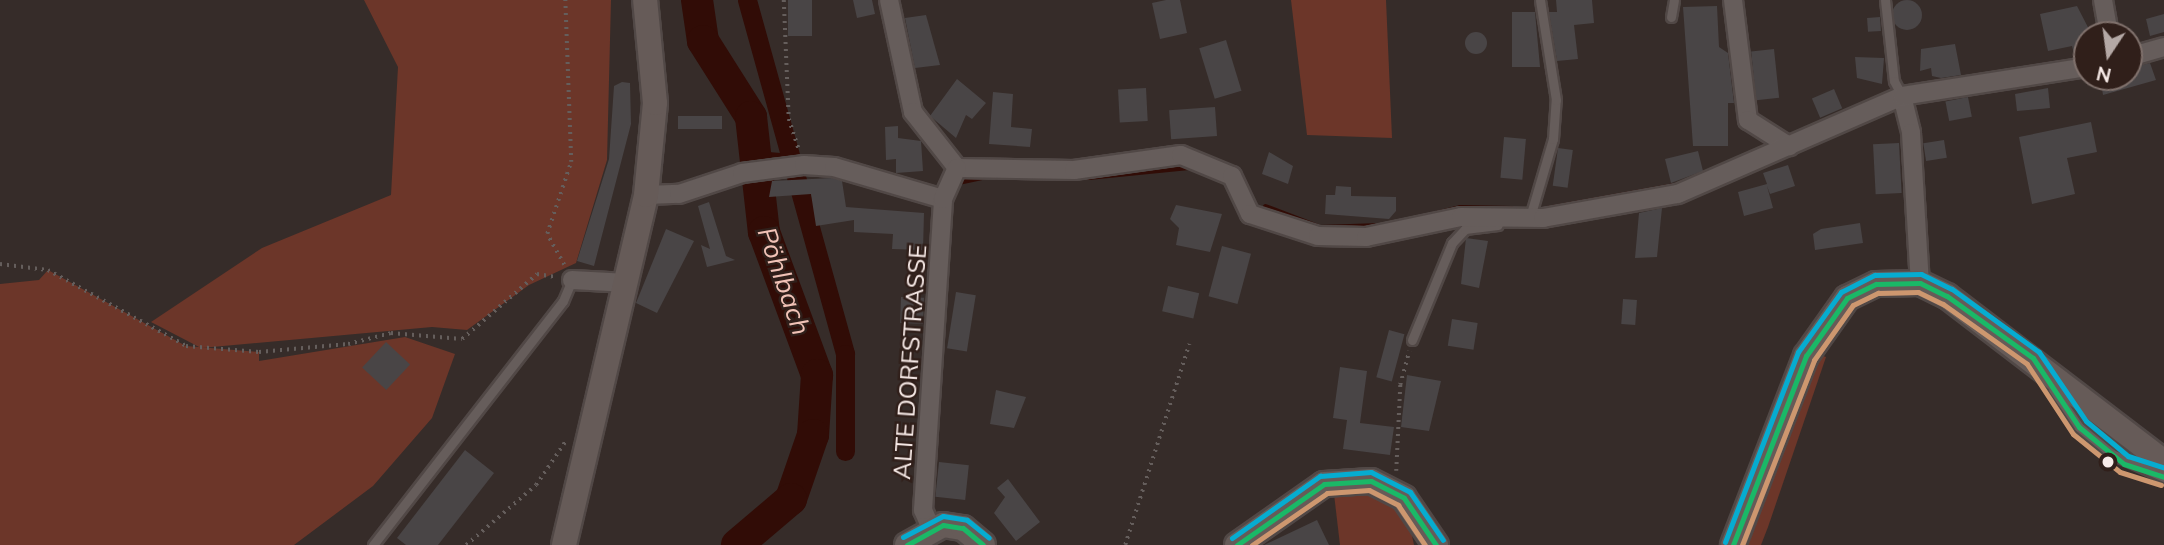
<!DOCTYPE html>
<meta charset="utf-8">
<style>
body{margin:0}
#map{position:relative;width:2164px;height:545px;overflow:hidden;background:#362c29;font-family:Mulish,sans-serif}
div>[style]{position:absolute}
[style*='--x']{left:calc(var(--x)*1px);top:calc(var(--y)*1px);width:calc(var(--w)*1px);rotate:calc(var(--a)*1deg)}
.green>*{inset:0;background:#6c3629}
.stream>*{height:5px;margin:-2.5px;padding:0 2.5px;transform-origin:2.5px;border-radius:2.5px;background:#310c06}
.canal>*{height:19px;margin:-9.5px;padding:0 9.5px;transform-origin:9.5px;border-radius:9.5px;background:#310c06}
.river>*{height:32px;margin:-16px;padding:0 16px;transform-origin:16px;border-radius:16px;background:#310c06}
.building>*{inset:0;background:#494546;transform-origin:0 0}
.round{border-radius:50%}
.path>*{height:3.5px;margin-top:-1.75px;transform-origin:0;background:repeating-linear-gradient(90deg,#655e5c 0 2px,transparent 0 7px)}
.roads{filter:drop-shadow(2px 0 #514846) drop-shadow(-2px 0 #514846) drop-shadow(0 2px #514846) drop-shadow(0 -2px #514846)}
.lane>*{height:9px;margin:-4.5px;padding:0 4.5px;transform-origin:4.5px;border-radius:4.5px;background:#665d5b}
.street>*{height:18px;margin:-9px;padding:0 9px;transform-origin:9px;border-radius:9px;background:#665d5b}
.secondary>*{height:24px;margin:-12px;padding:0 12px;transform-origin:12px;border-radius:12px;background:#665b58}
.bus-1>*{height:5px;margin:-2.5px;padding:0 2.5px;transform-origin:2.5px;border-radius:2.5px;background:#1ab867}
.bus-2>*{height:5px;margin:-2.5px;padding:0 2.5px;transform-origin:2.5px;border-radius:2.5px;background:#cd976f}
.bus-3>*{height:5px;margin:-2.5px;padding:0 2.5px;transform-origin:2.5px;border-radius:2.5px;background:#06acd0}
.dots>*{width:19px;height:19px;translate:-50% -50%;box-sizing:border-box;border:4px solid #301f1a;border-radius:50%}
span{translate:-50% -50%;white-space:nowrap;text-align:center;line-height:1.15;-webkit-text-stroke:5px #301f1a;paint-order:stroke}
.street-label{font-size:24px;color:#f8ebe8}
.water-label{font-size:26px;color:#f1c2b6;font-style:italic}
.north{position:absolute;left:2073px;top:21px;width:70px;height:70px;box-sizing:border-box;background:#301f1a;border:2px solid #80716c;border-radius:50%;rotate:193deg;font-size:19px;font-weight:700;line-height:28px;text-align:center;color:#f8ebe8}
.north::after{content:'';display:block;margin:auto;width:24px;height:32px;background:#b4a8a5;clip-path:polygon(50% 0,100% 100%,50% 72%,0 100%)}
</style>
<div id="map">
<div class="green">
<i style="clip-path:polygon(364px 0,611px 0,607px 160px,576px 263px,529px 285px,467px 330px,432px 327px,201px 348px,151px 322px,262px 248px,391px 195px,398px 67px)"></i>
<i style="clip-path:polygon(1291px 0,1386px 0,1392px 138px,1307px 135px)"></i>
<i style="clip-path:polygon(48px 270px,186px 346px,259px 352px,259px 361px,405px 337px,455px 354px,432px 418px,373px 486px,294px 545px,0 545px,0 284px,39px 280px)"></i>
<i style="clip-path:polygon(1817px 354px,1826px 357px,1768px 527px,1761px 545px,1744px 545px)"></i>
<i style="clip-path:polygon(1357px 490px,1387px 498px,1408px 517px,1414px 545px,1340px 545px,1334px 494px)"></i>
</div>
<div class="stream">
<i style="--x:754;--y:153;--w:76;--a:4.5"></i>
<i style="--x:1088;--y:177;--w:101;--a:-5.7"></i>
<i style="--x:958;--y:182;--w:30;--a:-12"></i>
<i style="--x:1265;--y:206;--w:59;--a:20.9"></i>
<i style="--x:1320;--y:227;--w:60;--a:-1.9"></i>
<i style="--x:1547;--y:208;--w:139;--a:-10.3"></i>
<i style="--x:1428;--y:215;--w:33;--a:-14"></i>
<i style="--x:1460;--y:207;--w:51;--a:1.1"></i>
</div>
<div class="canal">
<i style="--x:747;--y:0;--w:367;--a:74.5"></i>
<i style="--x:845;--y:354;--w:97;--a:90"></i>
</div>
<div class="river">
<i style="--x:697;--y:0;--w:41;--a:81.7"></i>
<i style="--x:703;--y:41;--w:90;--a:57.7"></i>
<i style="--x:751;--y:117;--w:116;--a:83.6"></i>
<i style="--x:764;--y:232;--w:153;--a:69.7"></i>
<i style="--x:817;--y:375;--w:60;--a:93.8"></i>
<i style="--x:813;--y:435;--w:68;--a:109"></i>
<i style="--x:791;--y:499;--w:71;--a:139.6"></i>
</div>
<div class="building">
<i class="round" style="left:1892px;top:0;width:30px;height:30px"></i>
<i style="left:788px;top:0;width:24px;height:36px"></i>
<i style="clip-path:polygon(853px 0,872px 0,875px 14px,857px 18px)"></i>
<i style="clip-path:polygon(1166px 0,1180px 0,1187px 33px,1160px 39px,1152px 3px)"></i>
<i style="clip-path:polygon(1556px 0,1592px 0,1594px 23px,1574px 25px,1578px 59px,1557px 61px,1549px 12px,1557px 12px)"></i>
<i style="clip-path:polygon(1717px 6px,1719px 47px,1728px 53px,1734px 103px,1728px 103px,1728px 146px,1693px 146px,1683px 7px)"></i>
<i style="clip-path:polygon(2077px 6px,2092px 35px,2087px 35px,2087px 54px,2075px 57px,2072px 46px,2048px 51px,2040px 14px)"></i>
<i style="clip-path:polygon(1512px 12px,1535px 12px,1540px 67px,1512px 67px)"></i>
<i style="clip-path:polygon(2164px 14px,2164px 32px,2150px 36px,2146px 19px)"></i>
<i style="clip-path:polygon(926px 15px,940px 65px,915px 68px,905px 18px)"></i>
<i style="left:1880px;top:17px;width:14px;height:13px;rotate:86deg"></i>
<i class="round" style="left:1465px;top:32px;width:22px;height:22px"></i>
<i style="left:1226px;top:40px;width:53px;height:28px;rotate:73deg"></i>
<i style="clip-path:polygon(1955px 44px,1961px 75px,1941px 78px,1932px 76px,1931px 68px,1920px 71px,1921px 49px)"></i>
<i style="left:1774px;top:49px;width:49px;height:23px;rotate:84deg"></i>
<i style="clip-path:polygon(1855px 57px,1884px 58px,1882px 84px,1857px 78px)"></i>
<i style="clip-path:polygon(2150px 63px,2156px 80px,2103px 95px,2100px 77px,2129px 77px,2129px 68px)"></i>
<i style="clip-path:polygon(957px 79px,986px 103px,972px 119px,966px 115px,956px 138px,930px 116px)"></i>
<i style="clip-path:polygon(622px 82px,630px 83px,631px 124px,594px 266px,577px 261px,609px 159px,614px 86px)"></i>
<i style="left:1146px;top:88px;width:33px;height:28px;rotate:87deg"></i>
<i style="clip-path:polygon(2048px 88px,2050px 108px,2017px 111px,2015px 94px)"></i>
<i style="left:1834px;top:89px;width:21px;height:24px;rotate:67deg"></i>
<i style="clip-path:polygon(993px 92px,1013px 94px,1011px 127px,1032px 129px,1030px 147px,989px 144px)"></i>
<i style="left:1968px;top:97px;width:20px;height:23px;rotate:79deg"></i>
<i style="left:1215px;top:107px;width:29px;height:46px;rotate:86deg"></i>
<i style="left:678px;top:116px;width:44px;height:13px"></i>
<i style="clip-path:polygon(2091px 122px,2097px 152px,2067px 158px,2075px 194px,2032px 204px,2019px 137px)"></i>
<i style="clip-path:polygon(898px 126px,898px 138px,921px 141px,923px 171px,896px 173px,896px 159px,886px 160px,885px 127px)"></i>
<i style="left:1504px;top:137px;width:22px;height:41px;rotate:5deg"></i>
<i style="left:1944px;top:140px;width:18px;height:21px;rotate:81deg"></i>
<i style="left:1899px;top:143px;width:50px;height:26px;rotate:87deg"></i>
<i style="left:1558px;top:148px;width:15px;height:38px;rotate:8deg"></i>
<i style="clip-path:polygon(1698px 151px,1703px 171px,1671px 183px,1665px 159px)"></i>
<i style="clip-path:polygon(1269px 152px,1293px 166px,1288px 184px,1262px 174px)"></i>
<i style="clip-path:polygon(1788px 165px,1795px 186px,1770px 194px,1767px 186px,1773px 208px,1744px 216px,1738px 192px,1767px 184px,1763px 173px)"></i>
<i style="clip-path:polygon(832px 178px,842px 181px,846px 207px,924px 213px,923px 250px,892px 249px,893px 234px,854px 232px,854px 220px,816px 226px,811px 194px,769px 197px,772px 181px)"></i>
<i style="clip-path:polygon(1336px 186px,1351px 187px,1351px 196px,1396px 197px,1396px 211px,1389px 219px,1325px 214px,1326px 195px,1335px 195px)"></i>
<i style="clip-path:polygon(709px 202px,726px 256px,735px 260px,707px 267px,701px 245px,710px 249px,698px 206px)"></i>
<i style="clip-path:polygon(1176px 205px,1222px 214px,1210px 252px,1176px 245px,1179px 228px,1170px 219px)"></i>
<i style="clip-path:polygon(1662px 208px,1657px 257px,1635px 258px,1639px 213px)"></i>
<i style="clip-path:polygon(1860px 223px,1863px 243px,1815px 250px,1813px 234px,1821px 229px)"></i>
<i style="clip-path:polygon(666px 229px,694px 241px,657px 313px,636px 303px)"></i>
<i style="clip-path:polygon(1466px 238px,1488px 241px,1479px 288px,1461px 284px)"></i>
<i style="left:1222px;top:246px;width:30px;height:52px;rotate:15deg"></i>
<i style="left:1168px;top:286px;width:32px;height:26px;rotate:13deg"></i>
<i style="left:956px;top:292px;width:20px;height:57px;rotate:9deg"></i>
<i style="left:901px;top:297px;width:23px;height:26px;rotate:2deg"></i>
<i style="left:1623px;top:299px;width:14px;height:25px;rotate:4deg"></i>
<i style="left:1452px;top:319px;width:26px;height:27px;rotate:9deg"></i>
<i style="left:1389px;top:330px;width:16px;height:49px;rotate:15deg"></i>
<i style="left:386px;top:342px;width:33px;height:35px;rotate:43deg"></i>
<i style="clip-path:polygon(1340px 367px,1367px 371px,1360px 423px,1394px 427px,1390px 455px,1343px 449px,1347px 420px,1333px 418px)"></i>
<i style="clip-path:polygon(1407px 375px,1441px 381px,1429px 431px,1401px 427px)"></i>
<i style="clip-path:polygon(996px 390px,1026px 397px,1014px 428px,990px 424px)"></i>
<i style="clip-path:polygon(465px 450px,494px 473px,438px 545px,406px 545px,397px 538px)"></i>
<i style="left:939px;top:462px;width:30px;height:35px;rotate:6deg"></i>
<i style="clip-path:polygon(1008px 479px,1040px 522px,1016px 541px,994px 513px,1005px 497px,997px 488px)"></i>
<i style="clip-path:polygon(1317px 520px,1329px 545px,1264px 545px)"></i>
</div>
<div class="path">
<i style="--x:784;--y:0;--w:119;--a:87.6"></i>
<i style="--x:789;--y:119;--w:33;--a:72"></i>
<i style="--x:0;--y:264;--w:48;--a:7.1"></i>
<i style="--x:48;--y:270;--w:158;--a:28.8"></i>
<i style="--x:186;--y:346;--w:73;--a:4.7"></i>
<i style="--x:259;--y:352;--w:89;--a:-5.1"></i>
<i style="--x:348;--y:344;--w:44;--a:-14.3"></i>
<i style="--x:391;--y:333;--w:71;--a:4.8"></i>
<i style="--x:462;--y:339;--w:99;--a:-40.9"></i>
<i style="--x:537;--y:274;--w:19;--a:9"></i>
<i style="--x:564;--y:265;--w:35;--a:-119"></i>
<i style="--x:547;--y:234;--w:76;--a:-71.6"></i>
<i style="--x:571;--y:162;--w:162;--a:-92.1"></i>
<i style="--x:1396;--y:471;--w:86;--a:-87.3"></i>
<i style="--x:1400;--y:385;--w:35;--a:-75"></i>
<i style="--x:466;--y:545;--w:92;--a:-40.6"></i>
<i style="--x:536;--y:485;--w:55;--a:-56"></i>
<i style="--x:1125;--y:545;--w:211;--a:-72.3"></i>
</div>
<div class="roads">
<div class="lane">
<i style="--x:1885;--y:0;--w:81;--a:83.7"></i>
<i style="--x:1894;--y:81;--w:17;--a:62"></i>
<i style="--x:1671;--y:17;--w:17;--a:-80"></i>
<i style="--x:1530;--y:217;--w:81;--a:-73.6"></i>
<i style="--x:1553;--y:139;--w:39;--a:-86"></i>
<i style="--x:1556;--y:100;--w:101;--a:-99.1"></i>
<i style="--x:1412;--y:340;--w:105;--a:-67.6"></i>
<i style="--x:1452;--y:243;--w:19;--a:-47"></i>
<i style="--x:1465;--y:229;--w:33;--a:-7"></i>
<i style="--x:2053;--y:389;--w:46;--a:55.6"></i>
<i style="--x:2079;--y:427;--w:43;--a:39.3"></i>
<i style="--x:2112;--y:454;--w:57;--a:23.9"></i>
<i style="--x:373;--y:545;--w:309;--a:-52.1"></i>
<i style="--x:563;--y:301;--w:23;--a:-67"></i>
</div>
<div class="street">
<i style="--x:889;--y:0;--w:115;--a:77.9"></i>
<i style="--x:913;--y:112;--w:71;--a:51.8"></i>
<i style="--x:1733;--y:0;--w:121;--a:82.9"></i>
<i style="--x:1748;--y:120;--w:49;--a:32.4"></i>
<i style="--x:2103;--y:0;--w:36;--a:80"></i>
<i style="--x:2129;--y:57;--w:36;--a:-16"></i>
<i style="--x:1902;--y:96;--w:38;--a:76"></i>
<i style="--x:1911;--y:133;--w:150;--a:86.6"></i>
<i style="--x:957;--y:168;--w:117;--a:1"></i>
<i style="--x:1074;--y:170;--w:108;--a:-8"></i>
<i style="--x:1181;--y:155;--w:55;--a:22.4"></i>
<i style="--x:1232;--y:176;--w:42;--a:64.7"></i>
<i style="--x:1250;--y:214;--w:71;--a:17.9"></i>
<i style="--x:1318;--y:236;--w:48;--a:1.2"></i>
<i style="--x:1366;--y:237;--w:97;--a:-11.9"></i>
<i style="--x:1461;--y:217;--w:82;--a:0.7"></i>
<i style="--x:1543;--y:218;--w:137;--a:-10.1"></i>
<i style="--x:1678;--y:194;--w:244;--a:-23.6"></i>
<i style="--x:1902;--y:96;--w:187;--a:-8.9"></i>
<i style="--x:646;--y:195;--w:33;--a:-2"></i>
<i style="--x:679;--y:194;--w:66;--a:-18.4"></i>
<i style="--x:742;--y:173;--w:63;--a:-7.4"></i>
<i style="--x:804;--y:165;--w:30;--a:4"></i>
<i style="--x:834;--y:167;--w:114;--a:16.4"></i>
<i style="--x:572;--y:280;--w:56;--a:3.1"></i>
<i style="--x:931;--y:528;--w:20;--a:-114"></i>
<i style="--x:923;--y:510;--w:312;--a:-86.3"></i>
<i style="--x:943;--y:199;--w:34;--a:-66"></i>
</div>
<div class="secondary">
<i style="--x:564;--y:545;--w:359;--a:-76.8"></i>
<i style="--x:646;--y:195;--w:92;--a:-84.4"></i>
<i style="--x:655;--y:103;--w:103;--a:-95.5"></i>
<i style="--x:907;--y:545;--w:41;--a:-29.1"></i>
<i style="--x:943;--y:525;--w:20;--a:9"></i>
<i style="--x:963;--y:528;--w:26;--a:40"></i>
<i style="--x:1237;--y:545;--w:106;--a:-35"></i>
<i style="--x:1324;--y:484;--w:47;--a:-3.7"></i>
<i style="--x:1371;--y:481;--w:37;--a:27"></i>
<i style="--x:1404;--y:498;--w:57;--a:55.8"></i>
<i style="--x:1733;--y:545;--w:203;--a:-68.9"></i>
<i style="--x:1806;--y:356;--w:71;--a:-54.7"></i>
<i style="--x:1847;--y:298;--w:32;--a:-26"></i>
<i style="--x:1876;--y:284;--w:44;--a:-1.3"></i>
<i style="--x:1920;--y:283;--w:30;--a:26"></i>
<i style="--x:1947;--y:296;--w:273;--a:37.4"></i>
</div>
</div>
<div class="bus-1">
<i style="--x:907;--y:545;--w:41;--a:-29.1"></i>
<i style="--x:943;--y:525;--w:20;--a:9"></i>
<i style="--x:963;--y:528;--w:26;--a:40"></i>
<i style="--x:1237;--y:545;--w:106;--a:-35"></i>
<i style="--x:1324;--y:484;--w:47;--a:-3.7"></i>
<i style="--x:1371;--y:481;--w:37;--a:27"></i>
<i style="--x:1404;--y:498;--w:57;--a:55.8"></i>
<i style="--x:1733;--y:545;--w:203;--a:-68.9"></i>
<i style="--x:1806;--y:356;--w:71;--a:-54.7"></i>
<i style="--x:1847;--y:298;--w:32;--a:-26"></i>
<i style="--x:1876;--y:284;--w:44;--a:-1.3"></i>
<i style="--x:1920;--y:283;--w:30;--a:26"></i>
<i style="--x:1947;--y:296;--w:106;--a:35.8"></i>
<i style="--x:2033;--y:358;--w:83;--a:56.3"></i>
<i style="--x:2079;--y:427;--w:58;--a:39.4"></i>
<i style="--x:2124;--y:464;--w:42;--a:18"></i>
</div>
<div class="bus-2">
<i style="--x:1252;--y:545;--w:91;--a:-34.7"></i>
<i style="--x:1327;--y:493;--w:42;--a:-4.1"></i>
<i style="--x:1369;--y:490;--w:33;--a:27"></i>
<i style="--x:1398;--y:505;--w:48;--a:56"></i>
<i style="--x:1742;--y:545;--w:199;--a:-68.7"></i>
<i style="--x:1814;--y:360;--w:67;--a:-54.7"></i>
<i style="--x:1853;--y:305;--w:28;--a:-26"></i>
<i style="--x:1878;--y:293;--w:40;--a:-1.4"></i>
<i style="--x:1918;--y:292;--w:28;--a:26"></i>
<i style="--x:1943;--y:304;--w:103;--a:35.5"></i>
<i style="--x:2027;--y:364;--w:84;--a:56.7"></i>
<i style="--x:2073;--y:434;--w:60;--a:39"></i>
<i style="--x:2120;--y:472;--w:43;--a:17.6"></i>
</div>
<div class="bus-3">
<i style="--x:903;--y:537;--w:45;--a:-27.7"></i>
<i style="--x:943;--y:516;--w:24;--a:9"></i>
<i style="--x:967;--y:520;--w:28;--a:39"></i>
<i style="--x:1232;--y:538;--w:108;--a:-35.2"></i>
<i style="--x:1320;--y:476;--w:51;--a:-4.5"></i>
<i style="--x:1371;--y:472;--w:44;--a:27.1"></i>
<i style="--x:1410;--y:492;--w:58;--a:55.5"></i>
<i style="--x:1725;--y:542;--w:204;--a:-69"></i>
<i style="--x:1798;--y:352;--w:74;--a:-54.4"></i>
<i style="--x:1841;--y:292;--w:38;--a:-27"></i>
<i style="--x:1875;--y:275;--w:46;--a:-1.2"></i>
<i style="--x:1921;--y:274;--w:34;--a:26"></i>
<i style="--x:1952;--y:289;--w:107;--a:35.9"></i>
<i style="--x:2039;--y:352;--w:83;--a:55.7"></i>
<i style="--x:2086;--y:421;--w:55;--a:39.8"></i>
<i style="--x:2128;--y:456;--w:38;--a:18"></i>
</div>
<div class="dots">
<i style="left:2108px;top:462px;background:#f8ebe8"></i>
</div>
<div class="street-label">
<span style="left:910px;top:362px;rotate:-86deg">ALTE DORFSTRASSE</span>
</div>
<div class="water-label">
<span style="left:784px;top:281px;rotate:71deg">Pöhlbach</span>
</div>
<div class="north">N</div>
</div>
